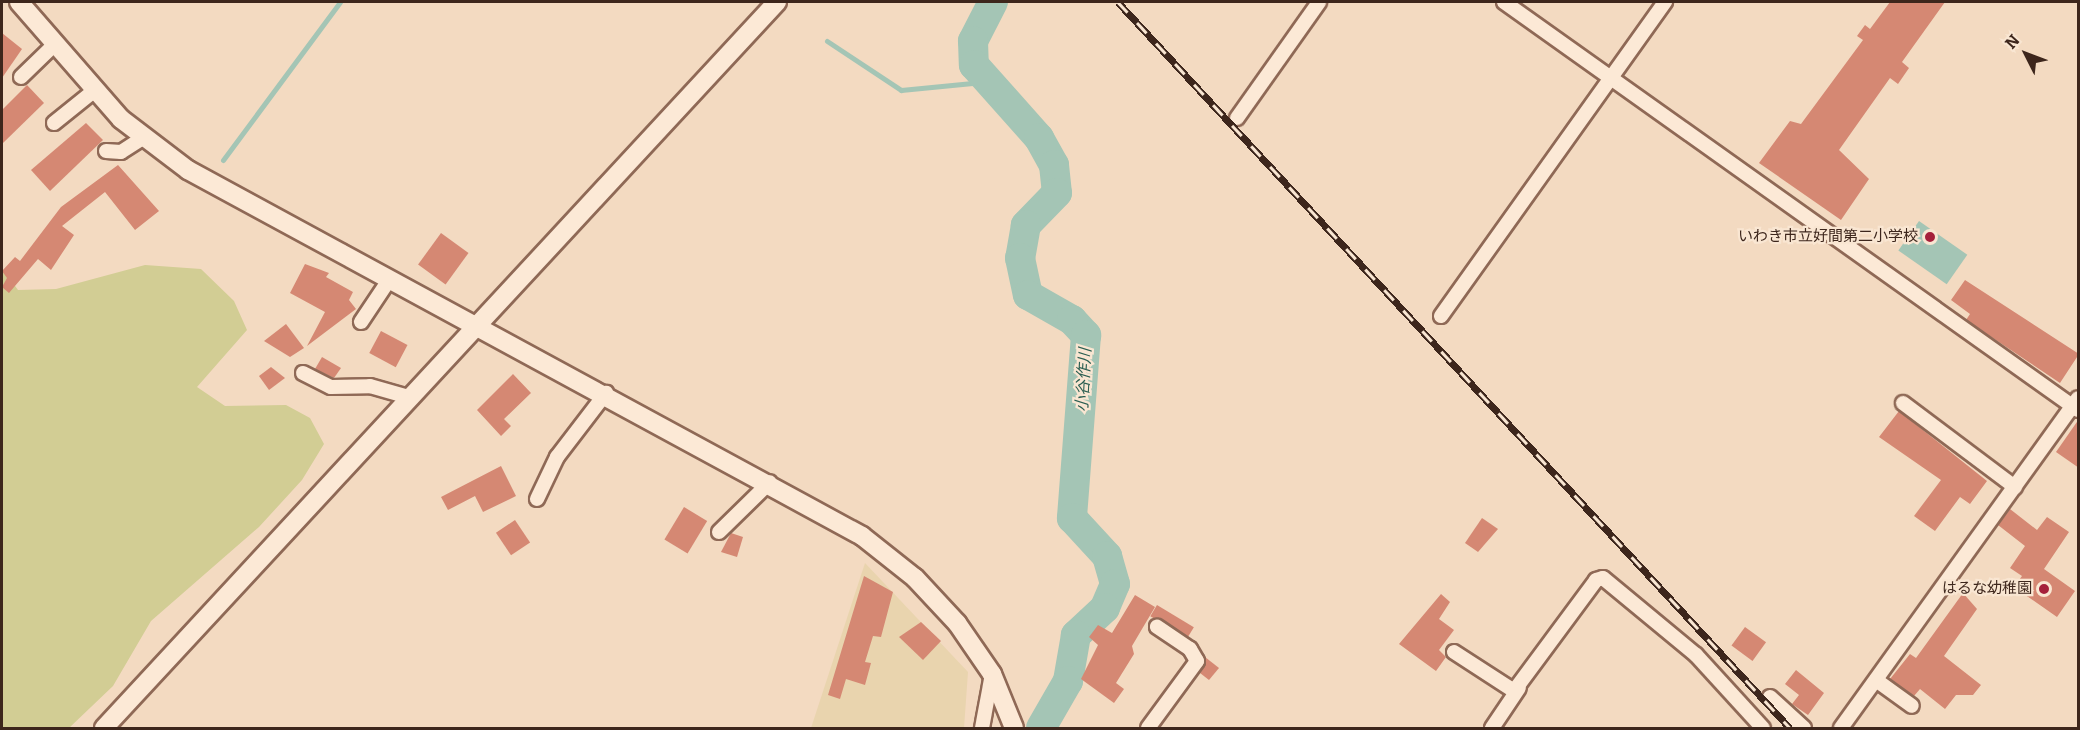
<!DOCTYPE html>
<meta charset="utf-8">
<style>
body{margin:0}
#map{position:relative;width:2080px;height:730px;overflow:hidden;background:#f3dac1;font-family:Bitter,"Noto Sans JP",serif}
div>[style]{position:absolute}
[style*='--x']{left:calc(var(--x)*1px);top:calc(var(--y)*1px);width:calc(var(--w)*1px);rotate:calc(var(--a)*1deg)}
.farmland>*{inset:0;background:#e9d4ae}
.green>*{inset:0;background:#d2cd94}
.water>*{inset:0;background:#a4c5b5;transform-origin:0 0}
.stream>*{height:5px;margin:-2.5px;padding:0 2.5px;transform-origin:2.5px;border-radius:2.5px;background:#a4c5b5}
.river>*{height:30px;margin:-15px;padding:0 15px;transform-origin:15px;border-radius:15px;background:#a4c5b5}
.building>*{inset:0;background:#d58873;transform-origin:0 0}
.roads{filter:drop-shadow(2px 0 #8f6956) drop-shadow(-2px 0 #8f6956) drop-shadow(0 2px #8f6956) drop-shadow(0 -2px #8f6956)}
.street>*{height:14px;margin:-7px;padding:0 7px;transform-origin:7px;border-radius:7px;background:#fce9d6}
.secondary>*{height:18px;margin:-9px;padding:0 9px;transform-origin:9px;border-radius:9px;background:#fce9d6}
.rail>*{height:7px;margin-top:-3.5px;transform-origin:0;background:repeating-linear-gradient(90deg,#f9e6d2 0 14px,#3d261c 0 28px);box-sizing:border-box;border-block:2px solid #3d261c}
.dots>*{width:16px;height:16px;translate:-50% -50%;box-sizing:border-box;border:3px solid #f9e6d2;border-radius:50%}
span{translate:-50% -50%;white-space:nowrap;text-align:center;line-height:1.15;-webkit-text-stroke:4.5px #f9e6d2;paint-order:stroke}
.poi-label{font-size:15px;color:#3d261c}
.right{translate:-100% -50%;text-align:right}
.water-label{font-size:16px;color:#2a5e51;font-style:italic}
.frame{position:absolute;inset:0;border:3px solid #3d261c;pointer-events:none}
.north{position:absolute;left:1996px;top:24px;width:60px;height:60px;-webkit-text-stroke:4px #f9e6d2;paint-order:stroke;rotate:312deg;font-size:16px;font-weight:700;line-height:24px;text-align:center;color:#3d261c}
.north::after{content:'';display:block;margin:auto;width:21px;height:27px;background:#3d261c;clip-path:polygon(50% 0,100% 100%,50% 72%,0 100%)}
</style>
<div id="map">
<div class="farmland">
<i style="clip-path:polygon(865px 563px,968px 672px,964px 728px,811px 728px)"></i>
</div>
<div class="green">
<i style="clip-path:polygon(145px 265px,201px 269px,234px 301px,247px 330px,197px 387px,225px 406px,286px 405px,310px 418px,324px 444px,302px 480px,259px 527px,151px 621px,113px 686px,69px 728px,2px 728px,2px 268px,18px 290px,56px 289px)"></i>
</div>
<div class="water">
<i style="left:1919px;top:221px;width:59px;height:36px;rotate:35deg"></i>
</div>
<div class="stream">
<i style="--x:827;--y:41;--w:89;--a:33.5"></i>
<i style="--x:901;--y:90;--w:82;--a:-5.6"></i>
<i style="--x:223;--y:160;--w:197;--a:-53.5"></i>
</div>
<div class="river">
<i style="--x:993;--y:2;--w:44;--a:117.1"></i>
<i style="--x:973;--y:41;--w:24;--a:88"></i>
<i style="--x:974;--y:65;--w:98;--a:48.3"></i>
<i style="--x:1039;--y:138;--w:31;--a:61"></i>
<i style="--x:1054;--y:165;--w:28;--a:84"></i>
<i style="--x:1057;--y:193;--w:45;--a:134.1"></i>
<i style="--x:1026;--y:225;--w:34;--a:100"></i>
<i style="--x:1020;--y:258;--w:38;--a:78"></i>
<i style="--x:1028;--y:295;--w:51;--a:29.6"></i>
<i style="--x:1072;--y:320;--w:21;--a:47"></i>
<i style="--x:1086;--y:335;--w:184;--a:94.4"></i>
<i style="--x:1072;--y:518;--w:52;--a:47.4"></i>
<i style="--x:1107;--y:556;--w:29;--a:74"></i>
<i style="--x:1115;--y:584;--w:26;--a:113"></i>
<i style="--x:1105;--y:608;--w:40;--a:137"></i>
<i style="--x:1076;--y:635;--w:47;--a:99.9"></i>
<i style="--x:1068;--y:681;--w:54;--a:119.9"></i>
</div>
<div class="building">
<i style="clip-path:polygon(1890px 2px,1945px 2px,1902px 62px,1909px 68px,1898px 84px,1890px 78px,1839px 150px,1869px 179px,1841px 220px,1759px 163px,1790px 121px,1801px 124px,1863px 40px,1857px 36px,1865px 25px,1870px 29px)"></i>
<i style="clip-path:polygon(2px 33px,22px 49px,2px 78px)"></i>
<i style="clip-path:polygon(27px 85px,44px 103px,2px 144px,2px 110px)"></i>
<i style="clip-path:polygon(86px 123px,103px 140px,50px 191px,31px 170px)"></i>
<i style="clip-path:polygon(118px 165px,159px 211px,135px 230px,105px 192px,62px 226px,74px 235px,51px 270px,38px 259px,9px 293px,2px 287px,7px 278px,2px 271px,15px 257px,20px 261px,61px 207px)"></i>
<i style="left:441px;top:233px;width:34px;height:39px;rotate:36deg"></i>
<i style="clip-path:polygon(305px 264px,329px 273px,326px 277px,353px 292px,349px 300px,356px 309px,307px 346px,325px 312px,290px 293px)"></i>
<i style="clip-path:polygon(1965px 280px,2079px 354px,2060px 383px,1966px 320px,1970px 314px,1951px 300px)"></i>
<i style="clip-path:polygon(286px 324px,304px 348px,290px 357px,264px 341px)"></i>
<i style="left:381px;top:331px;width:30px;height:25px;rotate:28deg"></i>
<i style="clip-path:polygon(322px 357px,341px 368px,334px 378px,315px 369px)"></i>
<i style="clip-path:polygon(271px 367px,285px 378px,269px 390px,259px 376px)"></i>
<i style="clip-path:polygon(513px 374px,531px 393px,504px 419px,511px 426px,501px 436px,477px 410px)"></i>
<i style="clip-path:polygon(1899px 411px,1987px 481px,1970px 504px,1960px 497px,1935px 531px,1914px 516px,1941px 480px,1879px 437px)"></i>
<i style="clip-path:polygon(2079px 419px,2079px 468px,2056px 452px)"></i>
<i style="clip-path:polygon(501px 466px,516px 496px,483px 512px,475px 496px,448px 510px,441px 497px)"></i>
<i style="left:684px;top:507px;width:27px;height:38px;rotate:31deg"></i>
<i style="clip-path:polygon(2010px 509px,2037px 530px,2047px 517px,2069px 532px,2044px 569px,2075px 591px,2057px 617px,2014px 587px,2022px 576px,2010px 568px,2025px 546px,1998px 525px)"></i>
<i style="clip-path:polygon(1482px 518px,1498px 529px,1478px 552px,1465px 543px)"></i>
<i style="left:515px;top:520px;width:27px;height:23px;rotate:56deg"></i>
<i style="clip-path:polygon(731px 533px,743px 537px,737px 557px,721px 552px)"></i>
<i style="clip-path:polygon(864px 576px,893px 592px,881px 637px,873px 636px,865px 662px,871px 663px,865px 685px,846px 679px,840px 699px,828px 695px)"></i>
<i style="clip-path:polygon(1963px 593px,1977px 609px,1944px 656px,1981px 685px,1973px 695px,1956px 695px,1945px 709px,1920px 689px,1914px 696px,1890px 679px,1910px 654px,1916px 658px)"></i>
<i style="clip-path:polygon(1441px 594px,1450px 602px,1439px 619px,1454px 630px,1439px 650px,1446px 657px,1436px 671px,1399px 644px)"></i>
<i style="clip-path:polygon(1135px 595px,1155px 607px,1132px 646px,1134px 654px,1116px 683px,1124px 689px,1114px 703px,1081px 679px,1098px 645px,1089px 637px,1098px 625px,1112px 633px)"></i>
<i style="left:1157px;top:605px;width:43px;height:13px;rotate:31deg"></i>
<i style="clip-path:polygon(921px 622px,941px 641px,923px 660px,899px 637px)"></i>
<i style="left:1745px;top:627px;width:26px;height:23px;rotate:36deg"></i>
<i style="clip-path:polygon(1205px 657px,1219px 668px,1209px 680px,1200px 673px)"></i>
<i style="clip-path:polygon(1796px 670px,1824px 693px,1808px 715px,1792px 704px,1799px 695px,1785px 684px)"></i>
</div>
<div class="roads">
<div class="street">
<i style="--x:1504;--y:2;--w:704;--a:35.41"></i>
<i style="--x:21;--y:77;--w:47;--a:-44.1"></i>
<i style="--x:1237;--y:118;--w:142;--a:-54.7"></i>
<i style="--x:54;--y:123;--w:53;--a:-38.8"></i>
<i style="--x:106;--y:151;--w:15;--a:4"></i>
<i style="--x:121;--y:152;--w:27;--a:-33"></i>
<i style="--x:1441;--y:316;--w:386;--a:-54.5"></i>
<i style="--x:361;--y:322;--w:50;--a:-56.3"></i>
<i style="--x:303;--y:373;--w:31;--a:27"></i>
<i style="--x:331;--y:387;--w:39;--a:-1"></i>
<i style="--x:370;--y:386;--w:41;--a:15.8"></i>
<i style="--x:1903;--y:403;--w:140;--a:36.9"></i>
<i style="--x:537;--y:499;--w:47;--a:-64.5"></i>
<i style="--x:557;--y:457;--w:81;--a:-52.6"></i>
<i style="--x:719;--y:532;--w:71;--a:-44.4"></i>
<i style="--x:1454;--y:652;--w:72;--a:33"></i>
<i style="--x:1514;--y:691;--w:138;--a:-53.5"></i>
<i style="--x:1596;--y:580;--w:7;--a:-16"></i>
<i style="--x:1603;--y:578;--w:121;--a:39.6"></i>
<i style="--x:1696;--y:655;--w:99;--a:47.5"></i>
<i style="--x:1876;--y:680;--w:44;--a:35.8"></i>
<i style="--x:1770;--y:697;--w:46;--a:42.4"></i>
<i style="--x:982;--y:728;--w:55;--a:-79.5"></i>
<i style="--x:1148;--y:728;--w:83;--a:-53.8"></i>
<i style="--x:1197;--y:661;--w:14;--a:-120"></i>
<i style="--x:1190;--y:649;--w:40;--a:-146"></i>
<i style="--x:1492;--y:728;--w:48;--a:-56"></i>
<i style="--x:1841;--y:728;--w:406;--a:-54.3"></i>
</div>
<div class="secondary">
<i style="--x:19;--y:2;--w:155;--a:48.9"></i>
<i style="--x:121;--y:119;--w:84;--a:37.3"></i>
<i style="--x:188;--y:170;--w:767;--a:28.5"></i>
<i style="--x:862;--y:536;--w:68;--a:38.4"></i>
<i style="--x:915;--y:578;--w:62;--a:47"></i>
<i style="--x:957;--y:623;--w:62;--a:55.5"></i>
<i style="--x:992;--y:674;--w:58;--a:67.8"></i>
<i style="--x:104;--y:728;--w:990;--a:-47.17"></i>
</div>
</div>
<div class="rail">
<i style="--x:1118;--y:2;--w:989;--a:47.21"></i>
</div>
<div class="dots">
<i style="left:1930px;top:237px;background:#a5203b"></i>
<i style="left:2044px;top:589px;background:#a5203b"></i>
</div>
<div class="poi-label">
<span class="right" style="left:1918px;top:237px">いわき市立好間第二小学校</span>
<span class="right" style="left:2032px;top:589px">はるな幼稚園</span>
</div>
<div class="water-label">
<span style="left:1084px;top:380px;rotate:-87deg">小谷作川</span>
</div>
<div class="frame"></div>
<div class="north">N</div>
</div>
